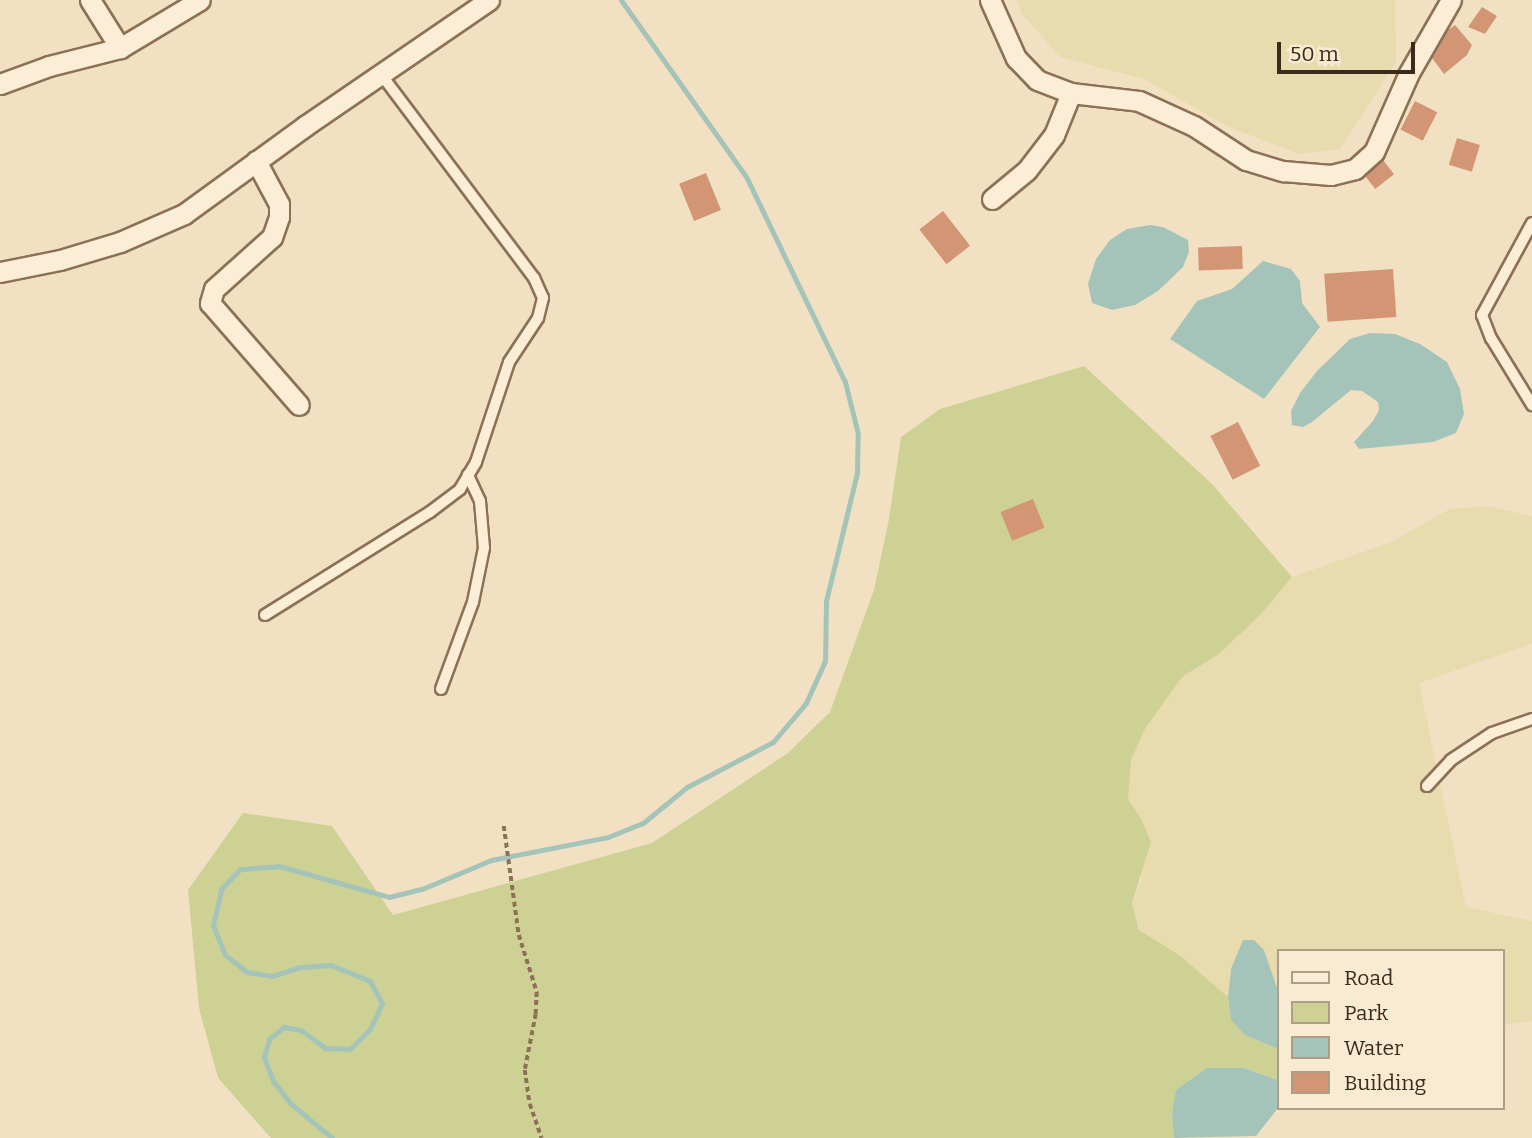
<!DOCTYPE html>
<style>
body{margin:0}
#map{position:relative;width:1532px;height:1138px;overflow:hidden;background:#f2e0c2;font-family:Bitter,serif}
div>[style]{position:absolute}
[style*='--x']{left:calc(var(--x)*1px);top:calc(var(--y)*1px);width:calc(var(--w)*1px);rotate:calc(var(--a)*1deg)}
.farmland>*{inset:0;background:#e8dbae}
.green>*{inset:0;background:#ced194}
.water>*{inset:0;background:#a5c4b9}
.stream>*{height:5px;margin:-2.5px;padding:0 2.5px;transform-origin:2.5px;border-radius:2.5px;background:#a5c4b9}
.building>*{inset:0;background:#d39674;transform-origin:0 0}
.path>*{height:3.5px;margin-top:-1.75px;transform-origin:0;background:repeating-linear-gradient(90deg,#8d7157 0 5px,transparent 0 8.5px)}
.roads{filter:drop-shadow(2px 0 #8d7157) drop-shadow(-2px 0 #8d7157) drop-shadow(0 2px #8d7157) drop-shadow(0 -2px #8d7157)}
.lane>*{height:10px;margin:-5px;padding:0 5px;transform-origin:5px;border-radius:5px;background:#fceed6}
.street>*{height:19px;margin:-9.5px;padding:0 9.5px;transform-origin:9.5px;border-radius:9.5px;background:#fceed6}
span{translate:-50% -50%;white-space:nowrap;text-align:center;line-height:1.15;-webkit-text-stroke:7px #f8ebd2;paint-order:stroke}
.legend{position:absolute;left:1277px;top:949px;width:228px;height:161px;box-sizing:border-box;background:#f8ebd2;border:2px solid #ad9e8a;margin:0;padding:9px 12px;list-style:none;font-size:21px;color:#3c2a1d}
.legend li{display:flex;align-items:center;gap:14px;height:35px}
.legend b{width:35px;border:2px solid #ad9e8a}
.scale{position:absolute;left:1277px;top:42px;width:138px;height:32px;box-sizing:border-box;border:4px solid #3c2a1d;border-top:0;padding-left:9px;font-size:21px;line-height:24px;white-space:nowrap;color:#3c2a1d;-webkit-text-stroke:5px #f8ebd2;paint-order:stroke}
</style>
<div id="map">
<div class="farmland">
<i style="clip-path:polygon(1017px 0,1395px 0,1396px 62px,1340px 149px,1299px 154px,1229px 127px,1144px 79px,1060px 57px,1021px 13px)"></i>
<i style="clip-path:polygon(1486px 506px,1532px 516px,1532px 644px,1419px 683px,1466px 907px,1532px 921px,1532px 1021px,1502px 1025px,1502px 951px,1278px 951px,1278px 991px,1264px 950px,1231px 969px,1228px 997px,1179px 956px,1140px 930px,1132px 903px,1142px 878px,1127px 799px,1131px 760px,1145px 729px,1182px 677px,1219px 654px,1260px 615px,1292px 577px,1391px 542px,1450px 509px)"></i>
</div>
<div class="green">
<i style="clip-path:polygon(1084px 366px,1212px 484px,1292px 577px,1260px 615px,1219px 654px,1182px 677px,1145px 729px,1131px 760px,1128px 799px,1141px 819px,1151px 842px,1132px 903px,1139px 930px,1179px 955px,1228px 997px,1231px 1019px,1245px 1035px,1278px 1049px,1278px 1080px,1244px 1068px,1172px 1115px,1174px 1138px,271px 1138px,218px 1078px,199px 1008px,188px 890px,243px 813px,332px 826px,393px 915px,652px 843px,788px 753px,830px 712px,874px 590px,889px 519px,901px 437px,940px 409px)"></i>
</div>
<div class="water">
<i style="clip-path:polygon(1150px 225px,1163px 227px,1188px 240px,1189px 252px,1183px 267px,1158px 291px,1135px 305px,1112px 310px,1092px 303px,1088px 284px,1096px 259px,1110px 240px,1127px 229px)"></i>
<i style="clip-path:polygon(1263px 261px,1291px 269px,1300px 281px,1302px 303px,1320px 327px,1264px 399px,1170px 339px,1197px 301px,1232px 289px)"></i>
<i style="clip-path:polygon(1370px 333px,1395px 334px,1420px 344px,1447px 362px,1460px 389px,1464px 414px,1456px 433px,1433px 442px,1359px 449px,1354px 442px,1373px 421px,1379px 410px,1378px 402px,1362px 391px,1351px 390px,1312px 422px,1303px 427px,1292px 425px,1291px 411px,1300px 393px,1317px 371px,1350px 339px)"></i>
<i style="clip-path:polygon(1243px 940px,1254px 940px,1264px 950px,1278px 991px,1278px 1049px,1245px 1035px,1231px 1020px,1228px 997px,1231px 969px)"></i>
<i style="clip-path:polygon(1207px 1068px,1244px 1068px,1278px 1080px,1278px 1108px,1256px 1136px,1174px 1138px,1172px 1115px,1176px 1090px)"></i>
</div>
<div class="stream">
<i style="--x:332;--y:1138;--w:53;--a:-140.3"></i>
<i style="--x:291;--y:1104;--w:29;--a:-128"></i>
<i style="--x:273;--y:1081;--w:26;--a:-111"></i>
<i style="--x:264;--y:1057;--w:19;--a:-74"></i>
<i style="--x:269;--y:1039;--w:19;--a:-39"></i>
<i style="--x:284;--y:1027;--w:17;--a:10"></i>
<i style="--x:301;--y:1030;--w:30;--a:37"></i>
<i style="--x:325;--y:1048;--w:25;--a:2"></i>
<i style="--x:350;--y:1049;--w:28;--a:-45"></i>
<i style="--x:370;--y:1029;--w:29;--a:-65"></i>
<i style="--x:382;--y:1003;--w:25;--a:-119"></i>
<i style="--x:370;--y:981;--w:42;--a:-157.7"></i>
<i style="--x:331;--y:965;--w:31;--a:176"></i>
<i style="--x:300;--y:967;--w:29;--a:162"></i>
<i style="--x:272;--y:976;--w:25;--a:-171"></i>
<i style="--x:247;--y:972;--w:28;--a:-142"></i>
<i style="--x:225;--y:955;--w:32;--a:-112"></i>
<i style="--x:213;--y:925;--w:37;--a:-77"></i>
<i style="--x:221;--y:889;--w:28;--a:-46"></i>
<i style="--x:240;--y:869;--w:39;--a:-4"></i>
<i style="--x:279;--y:866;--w:114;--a:15.7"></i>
<i style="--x:389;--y:897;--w:34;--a:-14"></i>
<i style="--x:422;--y:889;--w:75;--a:-22.8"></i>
<i style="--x:491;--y:860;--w:119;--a:-11.1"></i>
<i style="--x:608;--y:837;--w:38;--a:-22"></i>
<i style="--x:643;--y:823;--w:57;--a:-39.3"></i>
<i style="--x:687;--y:787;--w:97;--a:-27.6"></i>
<i style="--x:773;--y:742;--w:51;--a:-49.8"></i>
<i style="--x:806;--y:703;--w:46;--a:-65.7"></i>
<i style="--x:825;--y:661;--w:60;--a:-89"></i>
<i style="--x:826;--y:601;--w:132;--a:-76.4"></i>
<i style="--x:857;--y:473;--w:39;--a:-89"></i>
<i style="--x:858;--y:434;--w:54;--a:-104"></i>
<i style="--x:845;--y:382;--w:226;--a:-115.7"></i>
<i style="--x:747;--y:178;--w:218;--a:-125.3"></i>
</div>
<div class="building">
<i style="clip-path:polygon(1482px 7px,1497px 16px,1485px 34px,1468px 27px)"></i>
<i style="clip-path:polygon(1455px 25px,1472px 45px,1467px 55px,1444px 74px,1432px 58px,1447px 31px)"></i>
<i style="left:1415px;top:101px;width:25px;height:32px;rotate:27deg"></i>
<i style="left:1457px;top:138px;width:24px;height:28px;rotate:17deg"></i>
<i style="left:1383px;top:160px;width:18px;height:24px;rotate:52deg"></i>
<i style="left:706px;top:173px;width:40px;height:29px;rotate:68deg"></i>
<i style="left:943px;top:211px;width:44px;height:30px;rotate:52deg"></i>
<i style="left:1242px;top:246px;width:23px;height:44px;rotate:88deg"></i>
<i style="left:1393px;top:269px;width:48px;height:69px;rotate:86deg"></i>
<i style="left:1238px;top:422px;width:49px;height:31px;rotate:63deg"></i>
<i style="left:1033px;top:499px;width:31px;height:35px;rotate:68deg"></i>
</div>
<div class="path">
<i style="--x:504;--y:826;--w:110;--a:82.2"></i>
<i style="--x:519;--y:935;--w:60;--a:72.5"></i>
<i style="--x:537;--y:992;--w:22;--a:93"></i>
<i style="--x:536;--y:1014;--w:57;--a:101.1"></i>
<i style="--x:525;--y:1070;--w:34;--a:82"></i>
<i style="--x:530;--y:1104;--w:36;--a:71"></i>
</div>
<div class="roads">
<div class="lane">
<i style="--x:1532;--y:223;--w:105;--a:118.5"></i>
<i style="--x:1482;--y:315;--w:25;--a:69"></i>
<i style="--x:1491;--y:338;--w:79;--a:58.5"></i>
<i style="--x:265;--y:615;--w:195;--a:-32"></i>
<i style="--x:430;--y:512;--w:38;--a:-37"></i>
<i style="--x:460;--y:489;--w:31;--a:-59"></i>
<i style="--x:476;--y:462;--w:105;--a:-71.7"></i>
<i style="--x:509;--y:362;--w:53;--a:-56.6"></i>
<i style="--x:538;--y:318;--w:21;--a:-76"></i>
<i style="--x:543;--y:298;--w:22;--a:-114"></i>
<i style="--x:534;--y:278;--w:255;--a:-126.9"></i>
<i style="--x:441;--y:689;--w:93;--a:-69.8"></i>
<i style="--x:473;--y:602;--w:55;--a:-78.5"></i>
<i style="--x:484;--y:548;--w:47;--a:-94.9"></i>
<i style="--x:480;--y:501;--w:29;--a:-115"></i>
<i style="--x:1427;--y:786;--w:35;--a:-47"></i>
<i style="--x:1451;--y:760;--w:49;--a:-33.4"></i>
<i style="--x:1492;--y:733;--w:42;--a:-19.3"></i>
</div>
<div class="street">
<i style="--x:90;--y:0;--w:57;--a:58"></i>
<i style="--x:990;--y:0;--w:64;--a:65.9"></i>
<i style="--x:1016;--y:58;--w:30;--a:46"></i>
<i style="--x:1037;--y:80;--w:36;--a:21"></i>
<i style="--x:1071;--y:93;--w:68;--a:6.7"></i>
<i style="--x:1139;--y:101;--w:60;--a:24.4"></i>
<i style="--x:1194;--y:126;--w:62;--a:33.2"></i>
<i style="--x:1246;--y:160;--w:39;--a:17"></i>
<i style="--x:1283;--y:171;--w:48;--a:4.8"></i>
<i style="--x:1331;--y:175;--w:25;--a:-14"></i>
<i style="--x:1355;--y:169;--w:25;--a:-42"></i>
<i style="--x:1374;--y:152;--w:86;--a:-66.1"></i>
<i style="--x:1409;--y:73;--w:84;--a:-60.1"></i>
<i style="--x:0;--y:84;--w:52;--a:-20.2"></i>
<i style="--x:49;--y:66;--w:73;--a:-14.2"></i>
<i style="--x:120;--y:48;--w:93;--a:-31"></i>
<i style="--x:256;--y:161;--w:49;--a:61.9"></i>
<i style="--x:279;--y:204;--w:13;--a:90"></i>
<i style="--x:279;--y:217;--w:21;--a:109"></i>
<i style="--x:272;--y:237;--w:78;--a:138.1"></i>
<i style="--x:214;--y:289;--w:15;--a:106"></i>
<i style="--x:210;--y:303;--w:135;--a:48.9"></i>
<i style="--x:992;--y:199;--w:45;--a:-39.6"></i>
<i style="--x:1027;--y:170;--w:44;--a:-52.4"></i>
<i style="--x:1054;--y:135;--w:45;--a:-68"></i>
<i style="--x:0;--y:272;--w:61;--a:-11.3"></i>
<i style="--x:60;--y:260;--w:63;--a:-16.7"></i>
<i style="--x:120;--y:242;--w:70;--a:-23.6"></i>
<i style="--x:184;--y:214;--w:150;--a:-36"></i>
<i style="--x:305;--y:126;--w:223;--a:-34.4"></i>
</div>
</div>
<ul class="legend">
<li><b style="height:9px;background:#fceed6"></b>Road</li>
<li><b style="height:19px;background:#ced194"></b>Park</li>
<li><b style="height:19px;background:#a5c4b9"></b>Water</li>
<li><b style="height:19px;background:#d39674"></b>Building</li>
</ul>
<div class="scale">50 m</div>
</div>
